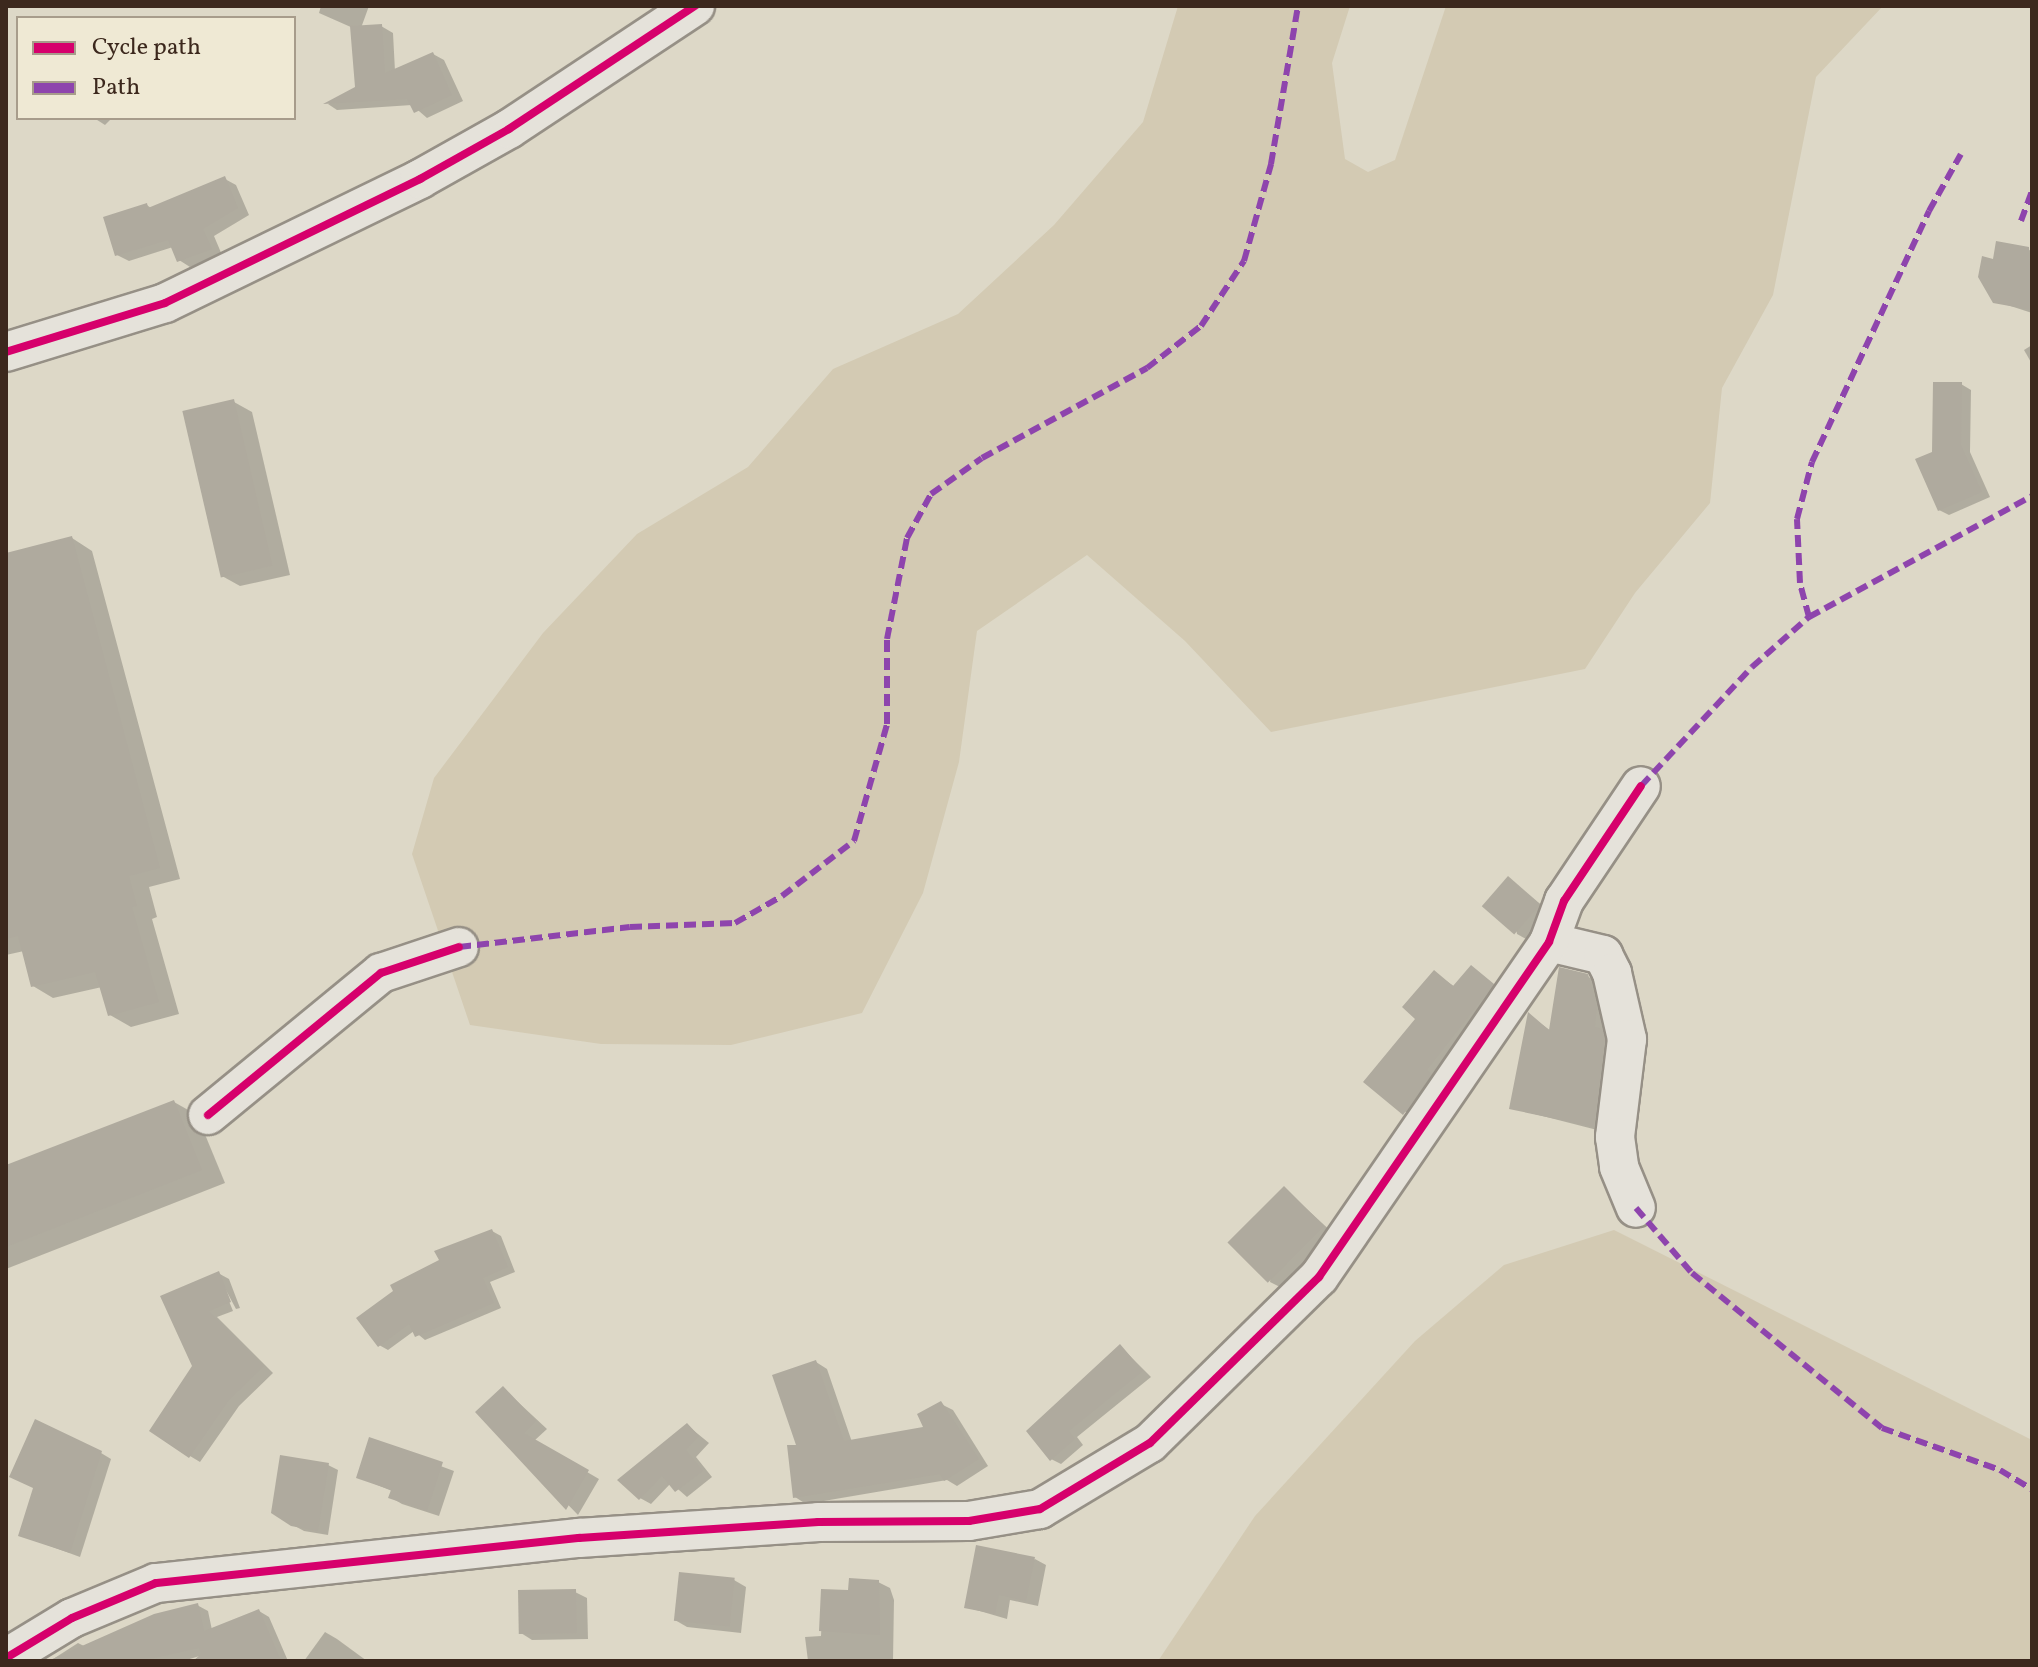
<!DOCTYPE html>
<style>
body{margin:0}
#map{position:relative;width:2038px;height:1667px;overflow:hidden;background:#ddd8c7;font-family:Vollkorn,serif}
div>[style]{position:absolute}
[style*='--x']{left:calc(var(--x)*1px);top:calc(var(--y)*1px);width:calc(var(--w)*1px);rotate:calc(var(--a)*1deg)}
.green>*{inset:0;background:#d3cab3}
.shadow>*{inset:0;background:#0003}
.building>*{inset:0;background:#afaa9e;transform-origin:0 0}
.roads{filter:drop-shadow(2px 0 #969086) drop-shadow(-2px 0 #969086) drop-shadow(0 2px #969086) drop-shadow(0 -2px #969086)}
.minor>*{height:38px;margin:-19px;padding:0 19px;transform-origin:19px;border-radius:19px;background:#e5e2da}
.quiet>*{height:6px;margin-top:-3px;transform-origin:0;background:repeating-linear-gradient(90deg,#8e44ad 0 12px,transparent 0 18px)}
.cycleway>*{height:8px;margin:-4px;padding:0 4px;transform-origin:4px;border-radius:4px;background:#d6006c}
span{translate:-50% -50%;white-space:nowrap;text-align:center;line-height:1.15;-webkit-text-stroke:8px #efe9d4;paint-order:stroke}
.frame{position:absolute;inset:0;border:8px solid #3c281d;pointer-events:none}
.legend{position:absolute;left:16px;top:16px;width:280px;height:104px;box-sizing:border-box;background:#efe9d4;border:2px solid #a79c8b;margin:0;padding:10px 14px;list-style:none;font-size:24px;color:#3c281d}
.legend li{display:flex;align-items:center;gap:16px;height:40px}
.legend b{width:40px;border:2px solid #a79c8b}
</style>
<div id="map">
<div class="green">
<i style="clip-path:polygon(1178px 6px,1350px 6px,1332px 63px,1345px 159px,1368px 172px,1395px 160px,1446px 6px,1883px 6px,1816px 77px,1773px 295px,1722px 388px,1710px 503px,1635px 593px,1585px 669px,1271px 732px,1185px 641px,1087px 555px,977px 631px,959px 762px,923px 893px,862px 1013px,731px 1045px,601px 1044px,470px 1025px,412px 854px,434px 778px,543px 633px,637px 534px,748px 467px,833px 369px,958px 314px,1054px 225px,1143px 122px)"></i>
<i style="clip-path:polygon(1614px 1230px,2032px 1440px,2032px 1661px,1158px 1661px,1255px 1516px,1415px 1341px,1504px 1265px)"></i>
</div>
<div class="shadow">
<i style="clip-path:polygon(321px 6px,369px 6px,361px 28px,381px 26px,393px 33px,395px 71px,433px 54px,444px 60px,463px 101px,427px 118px,412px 105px,337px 110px,328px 104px,357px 88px,353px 28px,319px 13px)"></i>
<i style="clip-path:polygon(94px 118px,112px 118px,105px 125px)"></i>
<i style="clip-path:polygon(225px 179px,236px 185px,249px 215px,214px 236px,222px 255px,190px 267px,179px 260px,173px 247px,129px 261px,117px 255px,147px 205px,152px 209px)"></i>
<i style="clip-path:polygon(2028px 249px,2032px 252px,2032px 313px,1995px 301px,1995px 261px)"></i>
<i style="clip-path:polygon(2032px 345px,2032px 364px,2024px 350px)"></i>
<i style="clip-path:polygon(1961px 384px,1971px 390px,1970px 452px,1990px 497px,1949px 515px,1939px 510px,1934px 453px)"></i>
<i style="clip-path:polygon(234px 402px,252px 412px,290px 575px,240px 586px,222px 576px)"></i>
<i style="clip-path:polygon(72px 538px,92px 551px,180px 879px,149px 887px,157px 917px,152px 919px,179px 1014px,131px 1027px,110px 1015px,102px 987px,53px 998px,33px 986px,24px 951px,6px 955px,6px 555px)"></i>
<i style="clip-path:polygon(1508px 879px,1550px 912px,1528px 940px,1517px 934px)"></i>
<i style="clip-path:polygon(1471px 967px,1504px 992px,1416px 1120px,1366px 1081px,1418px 1019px,1435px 973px,1455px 987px)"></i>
<i style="clip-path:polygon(1587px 976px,1599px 983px,1608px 1015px,1605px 1033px,1613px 1037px,1605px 1132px,1511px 1108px,1529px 1015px,1551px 1031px)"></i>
<i style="clip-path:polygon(174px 1102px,197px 1115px,225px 1183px,6px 1269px,6px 1167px)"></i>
<i style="clip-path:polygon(1284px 1188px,1334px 1234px,1282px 1288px,1270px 1282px)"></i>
<i style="clip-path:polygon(492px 1231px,501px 1236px,515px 1272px,490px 1282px,501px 1308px,425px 1340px,414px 1331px,388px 1350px,379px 1345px)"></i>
<i style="clip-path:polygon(218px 1273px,229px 1279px,240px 1308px,236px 1309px,220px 1279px,233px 1311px,217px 1317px,273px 1373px,239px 1406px,200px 1462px,190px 1456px,194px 1366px)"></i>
<i style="clip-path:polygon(1121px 1347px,1151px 1377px,1077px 1437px,1083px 1445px,1061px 1464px,1051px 1459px)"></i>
<i style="clip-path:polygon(816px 1362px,827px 1369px,852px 1442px,926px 1428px,941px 1404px,953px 1410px,988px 1466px,957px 1486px,947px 1480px,806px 1504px,795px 1497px,798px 1446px)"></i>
<i style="clip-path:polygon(504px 1389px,547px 1429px,534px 1441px,599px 1479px,578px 1515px,478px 1412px)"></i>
<i style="clip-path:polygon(687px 1425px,709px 1443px,696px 1457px,712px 1477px,687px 1497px,671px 1483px,651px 1504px,640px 1498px)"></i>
<i style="clip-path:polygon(370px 1440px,454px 1471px,439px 1516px,402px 1504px,390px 1497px,392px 1491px,358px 1477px)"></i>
<i style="clip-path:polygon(101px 1453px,111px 1459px,80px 1557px,20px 1535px)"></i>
<i style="clip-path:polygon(328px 1465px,338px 1470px,328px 1535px,304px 1531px,293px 1525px)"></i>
<i style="clip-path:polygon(1035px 1559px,1046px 1565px,1038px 1606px,1010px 1600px,1007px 1619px,966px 1607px)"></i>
<i style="clip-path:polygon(734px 1580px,746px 1587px,741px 1633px,687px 1627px,675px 1620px)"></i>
<i style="clip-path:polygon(878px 1582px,890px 1588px,894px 1600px,893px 1661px,808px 1661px,805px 1637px,821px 1636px,823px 1591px,850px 1592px)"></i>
<i style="clip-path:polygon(575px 1592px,587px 1598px,588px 1639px,532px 1640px,521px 1633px)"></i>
<i style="clip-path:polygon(197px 1605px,208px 1611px,212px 1630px,259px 1611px,269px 1617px,288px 1661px,209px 1661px,203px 1655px,183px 1661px,50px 1661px,78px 1643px,84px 1646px)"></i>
<i style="clip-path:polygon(325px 1632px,337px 1639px,367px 1661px,304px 1661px)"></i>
</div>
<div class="building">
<i style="clip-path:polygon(382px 24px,385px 73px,433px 52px,452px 95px,414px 113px,407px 99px,323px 104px,355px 87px,350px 26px)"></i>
<i style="clip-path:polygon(225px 176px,238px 208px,203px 229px,212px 249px,177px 262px,168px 240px,115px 256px,103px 217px,147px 203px,148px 208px)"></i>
<i style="clip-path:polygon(1996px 241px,2029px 247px,2032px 310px,1993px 303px,1978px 277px,1982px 256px,1993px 259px)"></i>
<i style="clip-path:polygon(1933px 382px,1962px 382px,1961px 445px,1982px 492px,1938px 511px,1915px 459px,1932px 452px)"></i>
<i style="left:234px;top:399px;width:171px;height:53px;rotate:77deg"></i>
<i style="clip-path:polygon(72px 536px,160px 868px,129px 876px,137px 906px,132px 907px,159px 1002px,108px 1016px,95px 972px,31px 987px,18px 936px,6px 939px,6px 553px)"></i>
<i style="left:1508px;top:876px;width:43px;height:40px;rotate:41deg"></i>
<i style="clip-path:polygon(1471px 965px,1494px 984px,1427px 1070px,1432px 1074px,1403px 1115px,1363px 1082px,1415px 1019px,1402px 1007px,1434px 970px,1453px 986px)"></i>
<i style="clip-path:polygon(1559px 967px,1588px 974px,1597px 1007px,1595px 1027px,1602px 1029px,1605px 1040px,1594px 1127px,1509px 1109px,1528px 1012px,1549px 1030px)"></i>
<i style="clip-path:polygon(174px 1100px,202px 1170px,6px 1247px,6px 1165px)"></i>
<i style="left:1284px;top:1186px;width:57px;height:80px;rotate:45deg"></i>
<i style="clip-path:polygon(492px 1229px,508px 1267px,483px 1278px,494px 1303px,415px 1337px,409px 1324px,378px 1347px,356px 1318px,393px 1291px,390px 1285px,439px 1260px,434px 1251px)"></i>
<i style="clip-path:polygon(219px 1271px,231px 1302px,209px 1311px,264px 1366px,229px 1400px,189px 1458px,149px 1431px,192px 1366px,160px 1296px)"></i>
<i style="clip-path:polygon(1120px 1344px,1143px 1371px,1069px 1431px,1075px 1439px,1050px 1461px,1026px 1431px)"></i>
<i style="clip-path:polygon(816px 1360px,844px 1441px,923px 1427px,917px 1414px,941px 1401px,979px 1459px,944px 1481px,940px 1474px,793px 1498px,787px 1445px,796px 1445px,772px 1375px)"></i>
<i style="clip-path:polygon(503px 1386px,536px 1421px,524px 1433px,589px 1470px,566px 1510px,475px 1412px)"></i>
<i style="clip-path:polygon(35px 1419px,102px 1451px,70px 1553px,18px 1536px,33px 1488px,9px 1477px)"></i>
<i style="clip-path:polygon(687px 1423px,699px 1436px,686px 1450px,703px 1471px,675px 1492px,662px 1476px,639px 1500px,617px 1480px)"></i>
<i style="clip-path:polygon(369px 1437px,443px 1462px,427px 1511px,388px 1498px,391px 1490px,356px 1478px)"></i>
<i style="clip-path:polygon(280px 1455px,329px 1463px,318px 1531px,291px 1526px,271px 1513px)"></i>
<i style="clip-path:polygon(976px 1545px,1035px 1557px,1026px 1601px,999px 1595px,995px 1614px,964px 1608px)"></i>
<i style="left:679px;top:1572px;width:56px;height:49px;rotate:6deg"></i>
<i style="clip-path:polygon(849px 1578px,879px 1580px,880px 1635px,819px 1631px,821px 1589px,848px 1590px)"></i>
<i style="left:576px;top:1589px;width:44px;height:58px;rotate:89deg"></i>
<i style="clip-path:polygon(198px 1603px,204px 1631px,259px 1609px,281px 1661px,193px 1661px,201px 1654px,199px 1648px,141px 1661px,48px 1661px,154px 1614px)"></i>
</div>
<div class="roads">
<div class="minor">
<i style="--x:6;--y:352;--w:166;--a:-17.1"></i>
<i style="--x:165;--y:303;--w:284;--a:-25.9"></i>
<i style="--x:420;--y:179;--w:102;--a:-29.3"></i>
<i style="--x:509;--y:129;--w:223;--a:-33.5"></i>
<i style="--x:1549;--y:942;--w:56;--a:13.5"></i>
<i style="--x:1603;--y:955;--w:20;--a:63"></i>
<i style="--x:1612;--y:973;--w:68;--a:77.2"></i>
<i style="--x:1627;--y:1039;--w:99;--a:97"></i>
<i style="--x:1615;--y:1137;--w:30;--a:82"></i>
<i style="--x:1619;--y:1167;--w:44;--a:67.5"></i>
<i style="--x:208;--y:1115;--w:224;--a:-39.4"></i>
<i style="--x:381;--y:973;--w:82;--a:-18.4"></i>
<i style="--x:6;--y:1658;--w:77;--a:-31.2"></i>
<i style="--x:72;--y:1618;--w:91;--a:-22.6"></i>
<i style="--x:156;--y:1583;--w:425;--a:-6.1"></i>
<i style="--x:579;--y:1538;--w:240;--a:-3.8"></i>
<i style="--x:818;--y:1522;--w:151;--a:-0.4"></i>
<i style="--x:969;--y:1521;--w:72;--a:-9.6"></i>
<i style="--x:1040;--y:1509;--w:128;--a:-31"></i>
<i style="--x:1150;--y:1443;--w:237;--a:-44.5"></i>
<i style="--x:1319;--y:1277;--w:406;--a:-55.5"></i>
<i style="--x:1549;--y:942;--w:44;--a:-69.9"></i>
<i style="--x:1564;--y:901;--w:138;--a:-56.2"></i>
</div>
</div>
<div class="quiet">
<i style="--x:2021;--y:221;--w:32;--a:-70"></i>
<i style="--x:1809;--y:617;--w:35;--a:-105"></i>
<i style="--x:1800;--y:583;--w:64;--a:-92.7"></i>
<i style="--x:1797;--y:519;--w:59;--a:-75.3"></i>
<i style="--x:1812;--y:462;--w:277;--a:-65"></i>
<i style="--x:1929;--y:211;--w:65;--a:-60.7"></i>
<i style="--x:1641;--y:786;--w:163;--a:-47"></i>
<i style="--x:1752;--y:667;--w:76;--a:-41.3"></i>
<i style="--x:1809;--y:617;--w:254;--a:-28.5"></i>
<i style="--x:459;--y:947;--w:172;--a:-6.7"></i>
<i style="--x:630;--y:927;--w:105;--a:-2.2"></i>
<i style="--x:735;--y:923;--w:54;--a:-29.9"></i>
<i style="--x:782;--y:896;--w:91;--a:-37.4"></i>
<i style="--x:854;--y:841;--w:122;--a:-74.2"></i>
<i style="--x:887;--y:724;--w:85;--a:-90"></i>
<i style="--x:887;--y:639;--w:103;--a:-78.8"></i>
<i style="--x:907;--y:538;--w:50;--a:-61.4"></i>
<i style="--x:931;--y:494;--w:62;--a:-35.2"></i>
<i style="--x:982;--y:458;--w:188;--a:-28.6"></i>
<i style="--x:1147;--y:368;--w:68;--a:-37.9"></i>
<i style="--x:1201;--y:326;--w:78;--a:-56.5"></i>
<i style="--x:1244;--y:261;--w:101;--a:-74.4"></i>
<i style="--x:1271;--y:164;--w:160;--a:-80.3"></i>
<i style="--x:1636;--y:1208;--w:86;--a:49.3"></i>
<i style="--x:1692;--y:1273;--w:245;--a:39.2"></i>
<i style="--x:1882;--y:1428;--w:125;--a:19.6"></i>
<i style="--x:2000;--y:1470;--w:37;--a:31"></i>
</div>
<div class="cycleway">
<i style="--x:6;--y:352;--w:166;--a:-17.1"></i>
<i style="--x:165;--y:303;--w:284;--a:-25.9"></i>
<i style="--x:420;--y:179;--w:102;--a:-29.3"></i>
<i style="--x:509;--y:129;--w:223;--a:-33.5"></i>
<i style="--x:208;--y:1115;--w:224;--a:-39.4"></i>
<i style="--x:381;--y:973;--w:82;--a:-18.4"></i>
<i style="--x:6;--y:1658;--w:77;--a:-31.2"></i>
<i style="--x:72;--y:1618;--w:91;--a:-22.6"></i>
<i style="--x:156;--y:1583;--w:425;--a:-6.1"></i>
<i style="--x:579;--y:1538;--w:240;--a:-3.8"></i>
<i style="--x:818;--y:1522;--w:151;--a:-0.4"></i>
<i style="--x:969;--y:1521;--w:72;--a:-9.6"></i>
<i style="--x:1040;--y:1509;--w:128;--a:-31"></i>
<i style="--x:1150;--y:1443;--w:237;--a:-44.5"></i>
<i style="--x:1319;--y:1277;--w:406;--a:-55.5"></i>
<i style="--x:1549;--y:942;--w:44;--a:-69.9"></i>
<i style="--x:1564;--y:901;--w:138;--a:-56.2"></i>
</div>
<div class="frame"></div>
<ul class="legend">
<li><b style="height:10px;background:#d6006c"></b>Cycle path</li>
<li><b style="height:10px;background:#8e44ad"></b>Path</li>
</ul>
</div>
